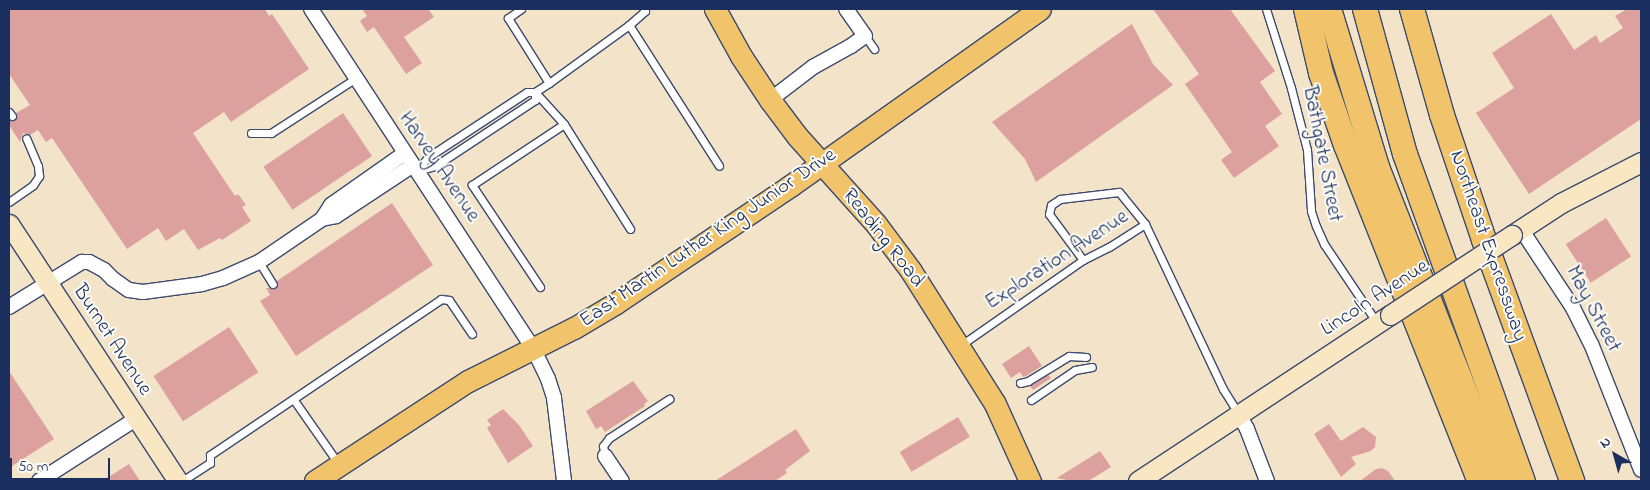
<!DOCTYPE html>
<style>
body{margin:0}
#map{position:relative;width:1650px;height:490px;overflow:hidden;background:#f3e4c9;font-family:"Indie Flower",sans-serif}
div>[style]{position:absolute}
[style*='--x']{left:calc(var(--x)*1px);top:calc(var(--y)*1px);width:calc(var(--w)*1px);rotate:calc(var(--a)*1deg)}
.building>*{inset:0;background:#dca19f;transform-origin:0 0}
.roads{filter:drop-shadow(1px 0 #3b4a6e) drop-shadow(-1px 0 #3b4a6e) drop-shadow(0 1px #3b4a6e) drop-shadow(0 -1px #3b4a6e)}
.lane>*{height:7px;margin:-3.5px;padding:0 3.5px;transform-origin:3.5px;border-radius:3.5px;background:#fff}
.street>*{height:14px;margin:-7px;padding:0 7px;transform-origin:7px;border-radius:7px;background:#fff}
.secondary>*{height:19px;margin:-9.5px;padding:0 9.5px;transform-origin:9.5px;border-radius:9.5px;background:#f9e7c3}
.primary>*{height:21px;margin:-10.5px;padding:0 10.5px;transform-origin:10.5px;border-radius:10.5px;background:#f1c36a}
.highway>*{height:24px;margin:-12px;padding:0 12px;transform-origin:12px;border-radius:12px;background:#f1c36a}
.bridges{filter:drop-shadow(1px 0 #3b4a6e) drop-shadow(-1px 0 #3b4a6e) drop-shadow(0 1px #3b4a6e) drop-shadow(0 -1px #3b4a6e)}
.secondary-bridge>*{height:19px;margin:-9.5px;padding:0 9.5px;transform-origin:9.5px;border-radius:9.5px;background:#f9e7c3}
span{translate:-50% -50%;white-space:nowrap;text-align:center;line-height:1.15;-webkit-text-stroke:4px #fdfcf7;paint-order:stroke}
.street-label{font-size:21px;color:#1b2f5e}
.frame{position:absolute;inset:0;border:10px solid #1b2f5e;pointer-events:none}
.north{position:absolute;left:1590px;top:430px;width:50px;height:50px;-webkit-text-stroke:4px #fdfcf7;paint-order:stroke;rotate:322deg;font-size:14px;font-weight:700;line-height:20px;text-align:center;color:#1b2f5e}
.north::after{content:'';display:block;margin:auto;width:18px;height:22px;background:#1b2f5e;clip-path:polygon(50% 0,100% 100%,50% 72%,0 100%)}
.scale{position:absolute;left:10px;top:458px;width:100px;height:22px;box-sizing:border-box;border:2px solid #1b2f5e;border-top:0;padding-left:6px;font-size:15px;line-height:18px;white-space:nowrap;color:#1b2f5e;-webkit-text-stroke:4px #fdfcf7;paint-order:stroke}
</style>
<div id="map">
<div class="building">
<i style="clip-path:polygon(9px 9px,265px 9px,269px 16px,272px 14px,309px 69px,231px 122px,224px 112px,193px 133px,235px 196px,238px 194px,246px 205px,242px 207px,251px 221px,222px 240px,220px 238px,198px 250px,184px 229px,166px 241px,158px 228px,127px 249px,52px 138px,46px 142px,38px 130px,30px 135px,23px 133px,20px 142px,9px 125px,9px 120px,15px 120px,16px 113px,30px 105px,9px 74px)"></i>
<i style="clip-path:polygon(362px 9px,428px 9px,434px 17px,404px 37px,422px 63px,406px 74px,374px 27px,367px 32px,360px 21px,367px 16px)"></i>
<i style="clip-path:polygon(1153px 9px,1230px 9px,1275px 71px,1260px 82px,1282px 114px,1265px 126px,1279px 146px,1234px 178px,1221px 160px,1232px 152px,1185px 84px,1199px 74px)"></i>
<i style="clip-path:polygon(1627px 9px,1641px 9px,1641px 119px,1529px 194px,1476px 113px,1514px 88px,1492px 53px,1551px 14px,1574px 50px,1596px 35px,1600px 43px,1623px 28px,1615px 16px)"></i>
<i style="clip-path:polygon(1132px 24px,1153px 64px,1173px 85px,1036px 182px,1025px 159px,992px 122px)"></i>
<i style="left:343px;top:113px;width:52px;height:96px;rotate:56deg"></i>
<i style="clip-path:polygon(392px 203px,433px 265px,296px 356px,260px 301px,270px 295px,266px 288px,276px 288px,277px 281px)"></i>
<i style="left:1606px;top:218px;width:46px;height:48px;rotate:57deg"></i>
<i style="left:229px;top:327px;width:54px;height:90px;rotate:57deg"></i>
<i style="clip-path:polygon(1029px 346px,1042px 366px,1026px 376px,1023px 377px,1020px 372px,1011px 378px,1002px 364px)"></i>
<i style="clip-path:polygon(9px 371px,54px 439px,9px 468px)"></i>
<i style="clip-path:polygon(1048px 375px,1051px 378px,1033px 390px,1030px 386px)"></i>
<i style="clip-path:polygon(633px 381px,648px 401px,644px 404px,645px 406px,605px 432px,601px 426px,596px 429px,586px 411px)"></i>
<i style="clip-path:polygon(503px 409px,519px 425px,533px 446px,508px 463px,487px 428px,491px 425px,487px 420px)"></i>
<i style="left:958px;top:417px;width:23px;height:68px;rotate:59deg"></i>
<i style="clip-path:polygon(1329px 424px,1341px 441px,1363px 427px,1376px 437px,1375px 447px,1371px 451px,1351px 457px,1356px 464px,1341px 477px,1314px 434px)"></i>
<i style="clip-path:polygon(796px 429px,810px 451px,785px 470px,787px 473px,775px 481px,715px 481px)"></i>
<i style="clip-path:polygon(1100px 451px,1111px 467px,1090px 480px,1071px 481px,1057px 478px)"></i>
<i style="clip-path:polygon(129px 464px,140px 481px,102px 481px)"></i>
<i style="clip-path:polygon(1382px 468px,1388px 471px,1395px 481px,1360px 481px,1376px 469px)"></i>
</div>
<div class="roads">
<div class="lane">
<i style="--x:521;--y:9;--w:16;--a:145"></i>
<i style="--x:508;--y:18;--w:77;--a:57.8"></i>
<i style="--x:549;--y:83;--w:99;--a:-35.9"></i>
<i style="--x:629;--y:25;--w:21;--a:-41"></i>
<i style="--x:645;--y:11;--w:2;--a:-117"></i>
<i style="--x:1266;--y:9;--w:83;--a:72.4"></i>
<i style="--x:1291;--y:88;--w:64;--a:75.5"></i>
<i style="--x:1307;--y:150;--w:61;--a:86.2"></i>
<i style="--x:1311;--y:211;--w:16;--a:72"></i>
<i style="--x:1316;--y:226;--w:20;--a:66"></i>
<i style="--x:1324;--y:244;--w:95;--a:56.1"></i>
<i style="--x:629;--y:25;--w:167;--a:57.4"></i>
<i style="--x:865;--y:36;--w:16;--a:55"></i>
<i style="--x:535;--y:92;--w:43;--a:47.8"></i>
<i style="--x:564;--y:124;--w:124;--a:57.8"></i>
<i style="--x:9;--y:112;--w:5;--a:53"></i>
<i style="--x:251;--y:133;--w:20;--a:0"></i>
<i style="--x:271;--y:133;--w:101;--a:-32.9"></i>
<i style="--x:417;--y:171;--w:18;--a:-52"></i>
<i style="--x:428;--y:157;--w:118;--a:-33.3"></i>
<i style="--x:527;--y:92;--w:8;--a:0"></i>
<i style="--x:535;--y:92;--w:17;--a:-33"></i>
<i style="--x:417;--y:171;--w:19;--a:-16"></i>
<i style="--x:435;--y:166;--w:120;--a:-33.4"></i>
<i style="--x:535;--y:100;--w:8;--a:-90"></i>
<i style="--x:9;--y:202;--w:29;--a:-35"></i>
<i style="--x:33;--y:185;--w:11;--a:-56"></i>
<i style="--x:39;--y:176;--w:10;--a:-96"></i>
<i style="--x:38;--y:166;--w:30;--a:-113"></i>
<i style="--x:1083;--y:260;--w:57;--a:-126.5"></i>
<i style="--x:1049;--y:214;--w:9;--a:-77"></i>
<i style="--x:1051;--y:205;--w:11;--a:-34"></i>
<i style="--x:1060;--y:199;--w:59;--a:-6.8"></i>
<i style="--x:1119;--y:192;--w:41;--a:50.9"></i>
<i style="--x:259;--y:262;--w:26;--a:58"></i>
<i style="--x:540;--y:287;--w:123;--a:-123.7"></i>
<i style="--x:472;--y:185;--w:110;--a:-33.5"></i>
<i style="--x:961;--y:345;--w:149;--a:-34.9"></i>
<i style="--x:1083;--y:260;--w:29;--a:-27"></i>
<i style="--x:1109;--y:247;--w:43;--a:-32.6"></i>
<i style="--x:1145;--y:224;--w:183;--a:64.7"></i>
<i style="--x:1223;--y:389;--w:28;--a:58"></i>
<i style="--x:1020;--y:383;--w:8;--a:-14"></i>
<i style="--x:1028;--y:381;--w:48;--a:-31.4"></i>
<i style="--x:1069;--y:356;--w:17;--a:3"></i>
<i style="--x:294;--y:400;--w:77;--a:55.1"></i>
<i style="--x:1031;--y:400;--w:53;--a:-34.3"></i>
<i style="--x:1075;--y:370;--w:17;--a:-10"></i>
<i style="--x:605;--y:456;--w:10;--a:-101"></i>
<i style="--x:603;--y:446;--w:10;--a:-53"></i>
<i style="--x:609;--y:438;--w:72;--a:-33"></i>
<i style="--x:182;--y:481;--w:33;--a:-33"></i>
<i style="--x:210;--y:463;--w:8;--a:-90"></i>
<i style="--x:210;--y:455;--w:279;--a:-34"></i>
<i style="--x:441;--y:299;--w:8;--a:7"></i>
<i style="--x:449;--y:300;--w:41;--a:55.9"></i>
</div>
<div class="street">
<i style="--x:311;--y:9;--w:405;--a:56.8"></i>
<i style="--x:533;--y:348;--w:34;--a:64"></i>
<i style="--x:548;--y:379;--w:20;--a:72"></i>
<i style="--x:554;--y:398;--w:84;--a:83.1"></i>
<i style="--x:770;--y:100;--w:54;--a:-37.5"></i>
<i style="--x:813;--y:67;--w:43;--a:-28.9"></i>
<i style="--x:851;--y:46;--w:17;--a:-36"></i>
<i style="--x:865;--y:36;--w:33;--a:-125"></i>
<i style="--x:322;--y:219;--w:17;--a:-57"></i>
<i style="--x:331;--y:205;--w:90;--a:-35.1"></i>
<i style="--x:1521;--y:229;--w:95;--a:56.6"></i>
<i style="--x:1573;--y:308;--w:42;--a:63.4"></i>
<i style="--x:1592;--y:346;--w:133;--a:68.4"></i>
<i style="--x:9;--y:307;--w:86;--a:-31.7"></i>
<i style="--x:82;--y:262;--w:7;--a:0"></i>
<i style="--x:89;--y:262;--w:17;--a:28"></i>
<i style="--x:104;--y:270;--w:13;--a:45"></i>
<i style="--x:113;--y:279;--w:19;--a:35"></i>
<i style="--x:129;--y:290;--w:14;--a:8"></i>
<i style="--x:143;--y:292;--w:60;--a:-7.7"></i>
<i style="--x:202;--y:284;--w:22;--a:-16"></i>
<i style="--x:223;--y:278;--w:39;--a:-24"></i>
<i style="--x:259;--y:262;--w:76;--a:-34.3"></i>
<i style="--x:322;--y:219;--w:14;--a:-12"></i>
<i style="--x:336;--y:216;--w:92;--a:-33.5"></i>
<i style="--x:1239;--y:415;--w:16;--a:60"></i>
<i style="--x:1247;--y:429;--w:56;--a:69"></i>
<i style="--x:605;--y:456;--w:30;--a:56"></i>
<i style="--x:39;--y:481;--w:117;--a:-32.7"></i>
</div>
<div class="secondary">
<i style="--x:9;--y:224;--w:308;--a:56.7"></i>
<i style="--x:1512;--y:235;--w:59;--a:-33.1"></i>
<i style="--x:1561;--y:203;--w:90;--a:-27.1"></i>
<i style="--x:1138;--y:481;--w:302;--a:-33.4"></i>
</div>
<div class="primary">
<i style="--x:715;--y:9;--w:54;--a:61"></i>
<i style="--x:741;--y:56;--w:53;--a:56.6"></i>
<i style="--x:770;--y:100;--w:45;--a:53.1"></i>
<i style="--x:797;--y:136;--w:118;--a:48.1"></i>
<i style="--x:876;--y:224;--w:59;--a:53.3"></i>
<i style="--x:911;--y:271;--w:157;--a:57.7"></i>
<i style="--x:995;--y:404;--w:85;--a:65.6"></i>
<i style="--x:315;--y:481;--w:183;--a:-33.2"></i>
<i style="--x:468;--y:381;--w:119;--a:-26.6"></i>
<i style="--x:574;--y:328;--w:49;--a:-30.8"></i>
<i style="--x:616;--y:303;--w:210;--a:-33.9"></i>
<i style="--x:790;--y:186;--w:306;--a:-35.3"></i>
</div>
<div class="highway">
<i style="--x:1306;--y:9;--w:66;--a:76.8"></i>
<i style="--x:1321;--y:73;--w:76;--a:70.9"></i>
<i style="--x:1346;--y:145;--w:362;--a:68.3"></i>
<i style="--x:1329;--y:9;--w:165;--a:73.1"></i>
<i style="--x:1377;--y:167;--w:337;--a:68.6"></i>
<i style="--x:1365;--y:9;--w:150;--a:74.6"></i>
<i style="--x:1405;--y:154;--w:348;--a:70.2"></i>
<i style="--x:1412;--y:9;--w:110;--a:74.2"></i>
<i style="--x:1442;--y:115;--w:132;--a:71.4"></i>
<i style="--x:1484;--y:240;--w:257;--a:69.9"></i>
</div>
</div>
<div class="bridges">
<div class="secondary-bridge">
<i style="--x:1390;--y:315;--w:146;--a:-33.3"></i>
</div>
</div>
<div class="street-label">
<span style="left:1322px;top:154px;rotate:79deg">Bathgate Street</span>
<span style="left:439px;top:167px;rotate:56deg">Harvey Avenue</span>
<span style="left:708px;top:238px;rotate:-34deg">East Martin Luther King Junior Drive</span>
<span style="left:883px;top:238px;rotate:52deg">Reading Road</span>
<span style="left:1488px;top:246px;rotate:71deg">Northeast Expressway</span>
<span style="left:1057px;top:260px;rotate:-33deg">Exploration Avenue</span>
<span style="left:1375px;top:298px;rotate:-33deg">Lincoln Avenue</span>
<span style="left:1593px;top:309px;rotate:62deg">May Street</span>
<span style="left:112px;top:340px;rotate:57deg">Burnet Avenue</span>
</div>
<div class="frame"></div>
<div class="north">N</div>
<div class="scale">50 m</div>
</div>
